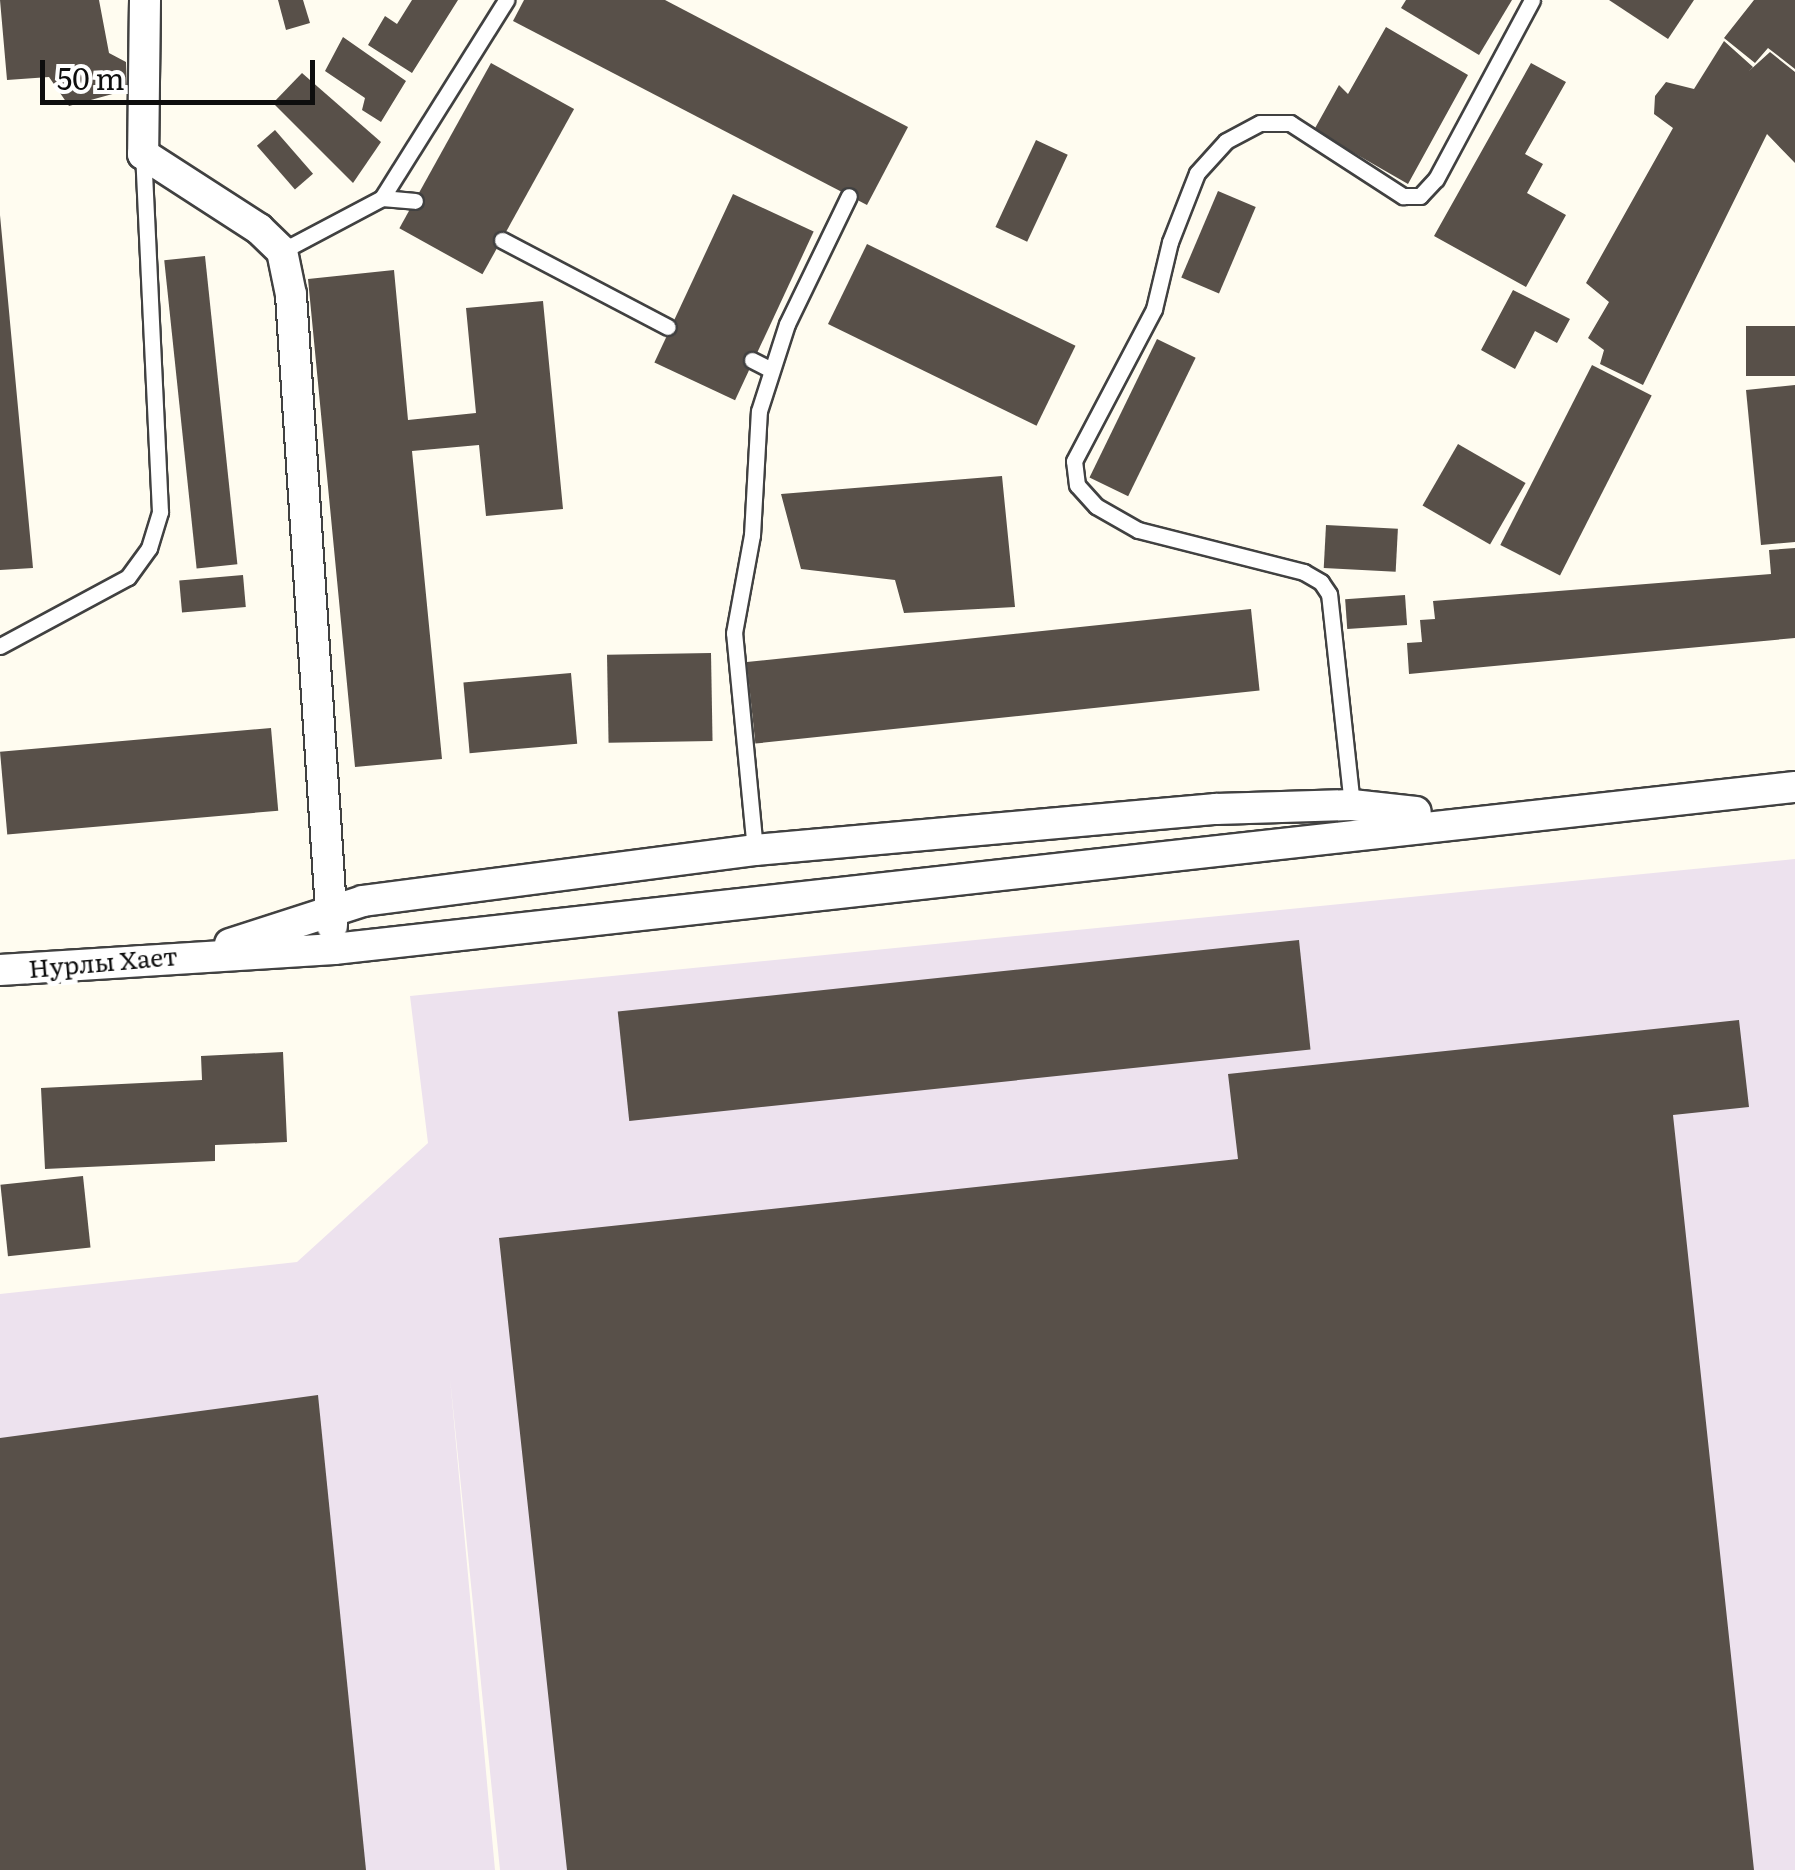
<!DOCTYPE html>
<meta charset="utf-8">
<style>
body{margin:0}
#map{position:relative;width:1795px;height:1870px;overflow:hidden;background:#fffcf0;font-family:Literata,serif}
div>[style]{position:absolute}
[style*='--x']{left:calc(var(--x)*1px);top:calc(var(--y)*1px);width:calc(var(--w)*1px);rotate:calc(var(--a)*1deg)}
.industrial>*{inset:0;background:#ede2ee}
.building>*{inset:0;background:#585049;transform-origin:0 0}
.roads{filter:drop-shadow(2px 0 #414141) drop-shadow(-2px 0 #414141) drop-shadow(0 2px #414141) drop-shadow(0 -2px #414141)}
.lane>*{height:15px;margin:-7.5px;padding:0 7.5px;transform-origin:7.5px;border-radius:7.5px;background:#fff}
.street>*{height:30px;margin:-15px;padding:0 15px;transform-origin:15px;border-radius:15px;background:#fff}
span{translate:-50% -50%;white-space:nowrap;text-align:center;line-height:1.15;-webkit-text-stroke:10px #fff;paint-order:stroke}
.street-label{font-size:25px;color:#0e0e0e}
.scale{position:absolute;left:40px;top:60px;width:275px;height:45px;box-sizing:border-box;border:5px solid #0e0e0e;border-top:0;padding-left:12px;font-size:30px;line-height:35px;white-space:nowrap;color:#0e0e0e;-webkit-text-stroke:8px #fff;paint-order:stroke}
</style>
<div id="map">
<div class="industrial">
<i style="clip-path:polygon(1795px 859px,1795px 1870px,500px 1870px,450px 1378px,495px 1870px,0 1870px,0 1294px,297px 1262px,428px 1143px,410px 996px)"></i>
</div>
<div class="building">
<i style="clip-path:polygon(0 0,99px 0,109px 53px,126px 62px,127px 90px,69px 106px,49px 77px,7px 80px)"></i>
<i style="clip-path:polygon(278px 0,303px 0,310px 23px,286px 30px)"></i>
<i style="clip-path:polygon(412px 0,458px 0,412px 73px,368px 45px,385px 16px,397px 24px)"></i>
<i style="clip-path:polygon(524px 0,665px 0,908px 127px,867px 205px,513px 21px)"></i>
<i style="clip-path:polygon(1406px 0,1512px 0,1479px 55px,1401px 8px)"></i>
<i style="clip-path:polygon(1609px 0,1694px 0,1668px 39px)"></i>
<i style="clip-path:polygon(1754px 0,1795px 0,1795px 69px,1768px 48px,1755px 63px,1724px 38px)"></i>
<i style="clip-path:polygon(1386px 27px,1468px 75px,1408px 184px,1314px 130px,1339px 85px,1348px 94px)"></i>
<i style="clip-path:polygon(343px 37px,406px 81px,381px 122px,362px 110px,365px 98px,325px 71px)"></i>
<i style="clip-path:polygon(1724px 41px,1753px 67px,1749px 71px,1770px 52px,1795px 72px,1795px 163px,1767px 134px,1643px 385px,1600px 364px,1604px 350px,1588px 338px,1609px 302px,1586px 283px,1673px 128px,1654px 114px,1655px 96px,1666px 82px,1694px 89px)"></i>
<i style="left:491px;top:63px;width:95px;height:189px;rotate:29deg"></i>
<i style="clip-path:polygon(1531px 63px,1566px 82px,1525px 154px,1543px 164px,1527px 193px,1566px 215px,1526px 287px,1434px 236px)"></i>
<i style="clip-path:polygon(302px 73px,381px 142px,353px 183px,273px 103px)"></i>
<i style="left:275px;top:130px;width:58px;height:24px;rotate:49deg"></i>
<i style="left:1036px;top:140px;width:35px;height:96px;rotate:25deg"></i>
<i style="left:1218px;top:191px;width:41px;height:94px;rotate:23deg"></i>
<i style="left:733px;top:194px;width:89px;height:186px;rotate:25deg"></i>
<i style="clip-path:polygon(0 215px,33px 568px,0 570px)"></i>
<i style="left:867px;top:244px;width:232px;height:89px;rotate:26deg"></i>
<i style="left:205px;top:256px;width:310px;height:41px;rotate:84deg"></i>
<i style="clip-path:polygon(394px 270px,408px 420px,476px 413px,466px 308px,543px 301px,563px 509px,486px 516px,479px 445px,412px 451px,442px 759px,355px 767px,308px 279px)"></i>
<i style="clip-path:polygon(1513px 290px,1570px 319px,1557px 343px,1535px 331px,1515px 369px,1481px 350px)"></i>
<i style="left:1795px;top:326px;width:50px;height:49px;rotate:90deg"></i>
<i style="left:1157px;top:339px;width:43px;height:154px;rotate:26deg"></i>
<i style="left:1592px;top:365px;width:67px;height:202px;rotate:27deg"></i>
<i style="clip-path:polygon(1795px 385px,1795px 542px,1761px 545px,1746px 390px)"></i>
<i style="left:1458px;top:444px;width:78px;height:71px;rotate:30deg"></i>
<i style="clip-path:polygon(1002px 476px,1015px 607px,904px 613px,895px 580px,801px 569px,781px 494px)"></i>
<i style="left:1326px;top:525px;width:72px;height:43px;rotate:3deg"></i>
<i style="clip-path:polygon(1795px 548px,1795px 638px,1409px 674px,1407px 643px,1422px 642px,1420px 620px,1435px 619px,1433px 601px,1771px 574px,1769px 550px)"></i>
<i style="left:243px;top:575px;width:32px;height:64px;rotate:85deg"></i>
<i style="left:1405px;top:595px;width:30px;height:60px;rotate:86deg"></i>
<i style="left:1251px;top:609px;width:82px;height:507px;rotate:84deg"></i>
<i style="left:711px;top:653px;width:88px;height:104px;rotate:89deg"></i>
<i style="left:571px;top:673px;width:71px;height:108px;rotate:85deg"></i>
<i style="left:271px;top:728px;width:83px;height:272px;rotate:85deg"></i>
<i style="left:1299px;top:940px;width:110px;height:685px;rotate:84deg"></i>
<i style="clip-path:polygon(1739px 1020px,1749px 1107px,1673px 1115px,1754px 1870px,567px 1870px,499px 1238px,1238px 1159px,1228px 1074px)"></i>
<i style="clip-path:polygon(283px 1052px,287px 1142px,215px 1145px,215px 1161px,45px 1169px,41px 1088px,202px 1080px,201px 1056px)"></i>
<i style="left:83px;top:1176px;width:72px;height:83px;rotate:84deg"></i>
<i style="clip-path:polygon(318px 1395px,366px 1870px,0 1870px,0 1438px)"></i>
</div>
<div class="roads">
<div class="lane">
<i style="--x:382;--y:198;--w:234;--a:-57.9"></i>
<i style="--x:502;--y:240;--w:187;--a:27.7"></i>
<i style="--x:282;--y:251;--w:113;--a:-27.9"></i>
<i style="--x:382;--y:198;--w:33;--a:5"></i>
<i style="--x:752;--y:360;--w:20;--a:27"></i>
<i style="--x:0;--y:646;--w:145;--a:-28.3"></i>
<i style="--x:128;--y:577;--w:36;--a:-54"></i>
<i style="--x:149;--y:548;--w:38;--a:-73"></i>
<i style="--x:160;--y:512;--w:358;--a:-92.7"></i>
<i style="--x:1352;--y:805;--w:212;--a:-96.2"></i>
<i style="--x:1329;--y:594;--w:14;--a:-124"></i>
<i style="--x:1321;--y:582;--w:20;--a:-150"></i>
<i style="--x:1304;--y:572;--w:171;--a:-165.8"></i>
<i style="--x:1138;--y:530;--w:48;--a:-150.3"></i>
<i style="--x:1096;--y:506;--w:28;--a:-132"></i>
<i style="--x:1077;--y:485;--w:24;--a:-97"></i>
<i style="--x:1074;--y:461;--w:172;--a:-62.2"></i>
<i style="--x:1154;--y:309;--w:69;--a:-76.6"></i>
<i style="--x:1170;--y:242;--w:74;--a:-68.6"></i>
<i style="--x:1197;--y:173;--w:43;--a:-47.8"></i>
<i style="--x:1226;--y:141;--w:38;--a:-28"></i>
<i style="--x:1260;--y:123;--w:30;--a:0"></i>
<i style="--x:1290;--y:123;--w:135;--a:32.9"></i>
<i style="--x:1403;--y:196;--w:17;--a:0"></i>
<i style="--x:1420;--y:196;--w:23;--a:-47"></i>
<i style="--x:1436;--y:179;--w:203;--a:-61.8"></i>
<i style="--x:755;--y:850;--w:218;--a:-95.5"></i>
<i style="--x:734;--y:633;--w:100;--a:-79.6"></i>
<i style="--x:752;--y:535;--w:124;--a:-86.8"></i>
<i style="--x:759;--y:411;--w:91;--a:-72.2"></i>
<i style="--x:787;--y:324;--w:142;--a:-64.2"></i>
</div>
<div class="street">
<i style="--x:145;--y:0;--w:154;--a:90.7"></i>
<i style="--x:143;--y:154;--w:138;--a:32.9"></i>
<i style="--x:259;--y:229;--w:32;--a:44"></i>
<i style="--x:282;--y:251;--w:45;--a:78.4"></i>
<i style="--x:291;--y:295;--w:632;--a:86.28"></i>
<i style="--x:230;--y:944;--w:140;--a:-17.9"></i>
<i style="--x:363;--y:901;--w:395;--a:-7.4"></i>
<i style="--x:755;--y:850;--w:463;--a:-5.1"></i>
<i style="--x:1216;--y:809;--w:136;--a:-1.7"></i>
<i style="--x:1352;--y:805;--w:64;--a:6.2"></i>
<i style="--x:0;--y:970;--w:335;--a:-3.6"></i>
<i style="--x:334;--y:949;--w:1470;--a:-6.33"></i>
</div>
</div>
<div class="street-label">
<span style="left:103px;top:962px;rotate:-5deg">Нурлы Хает</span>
</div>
<div class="scale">50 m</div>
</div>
